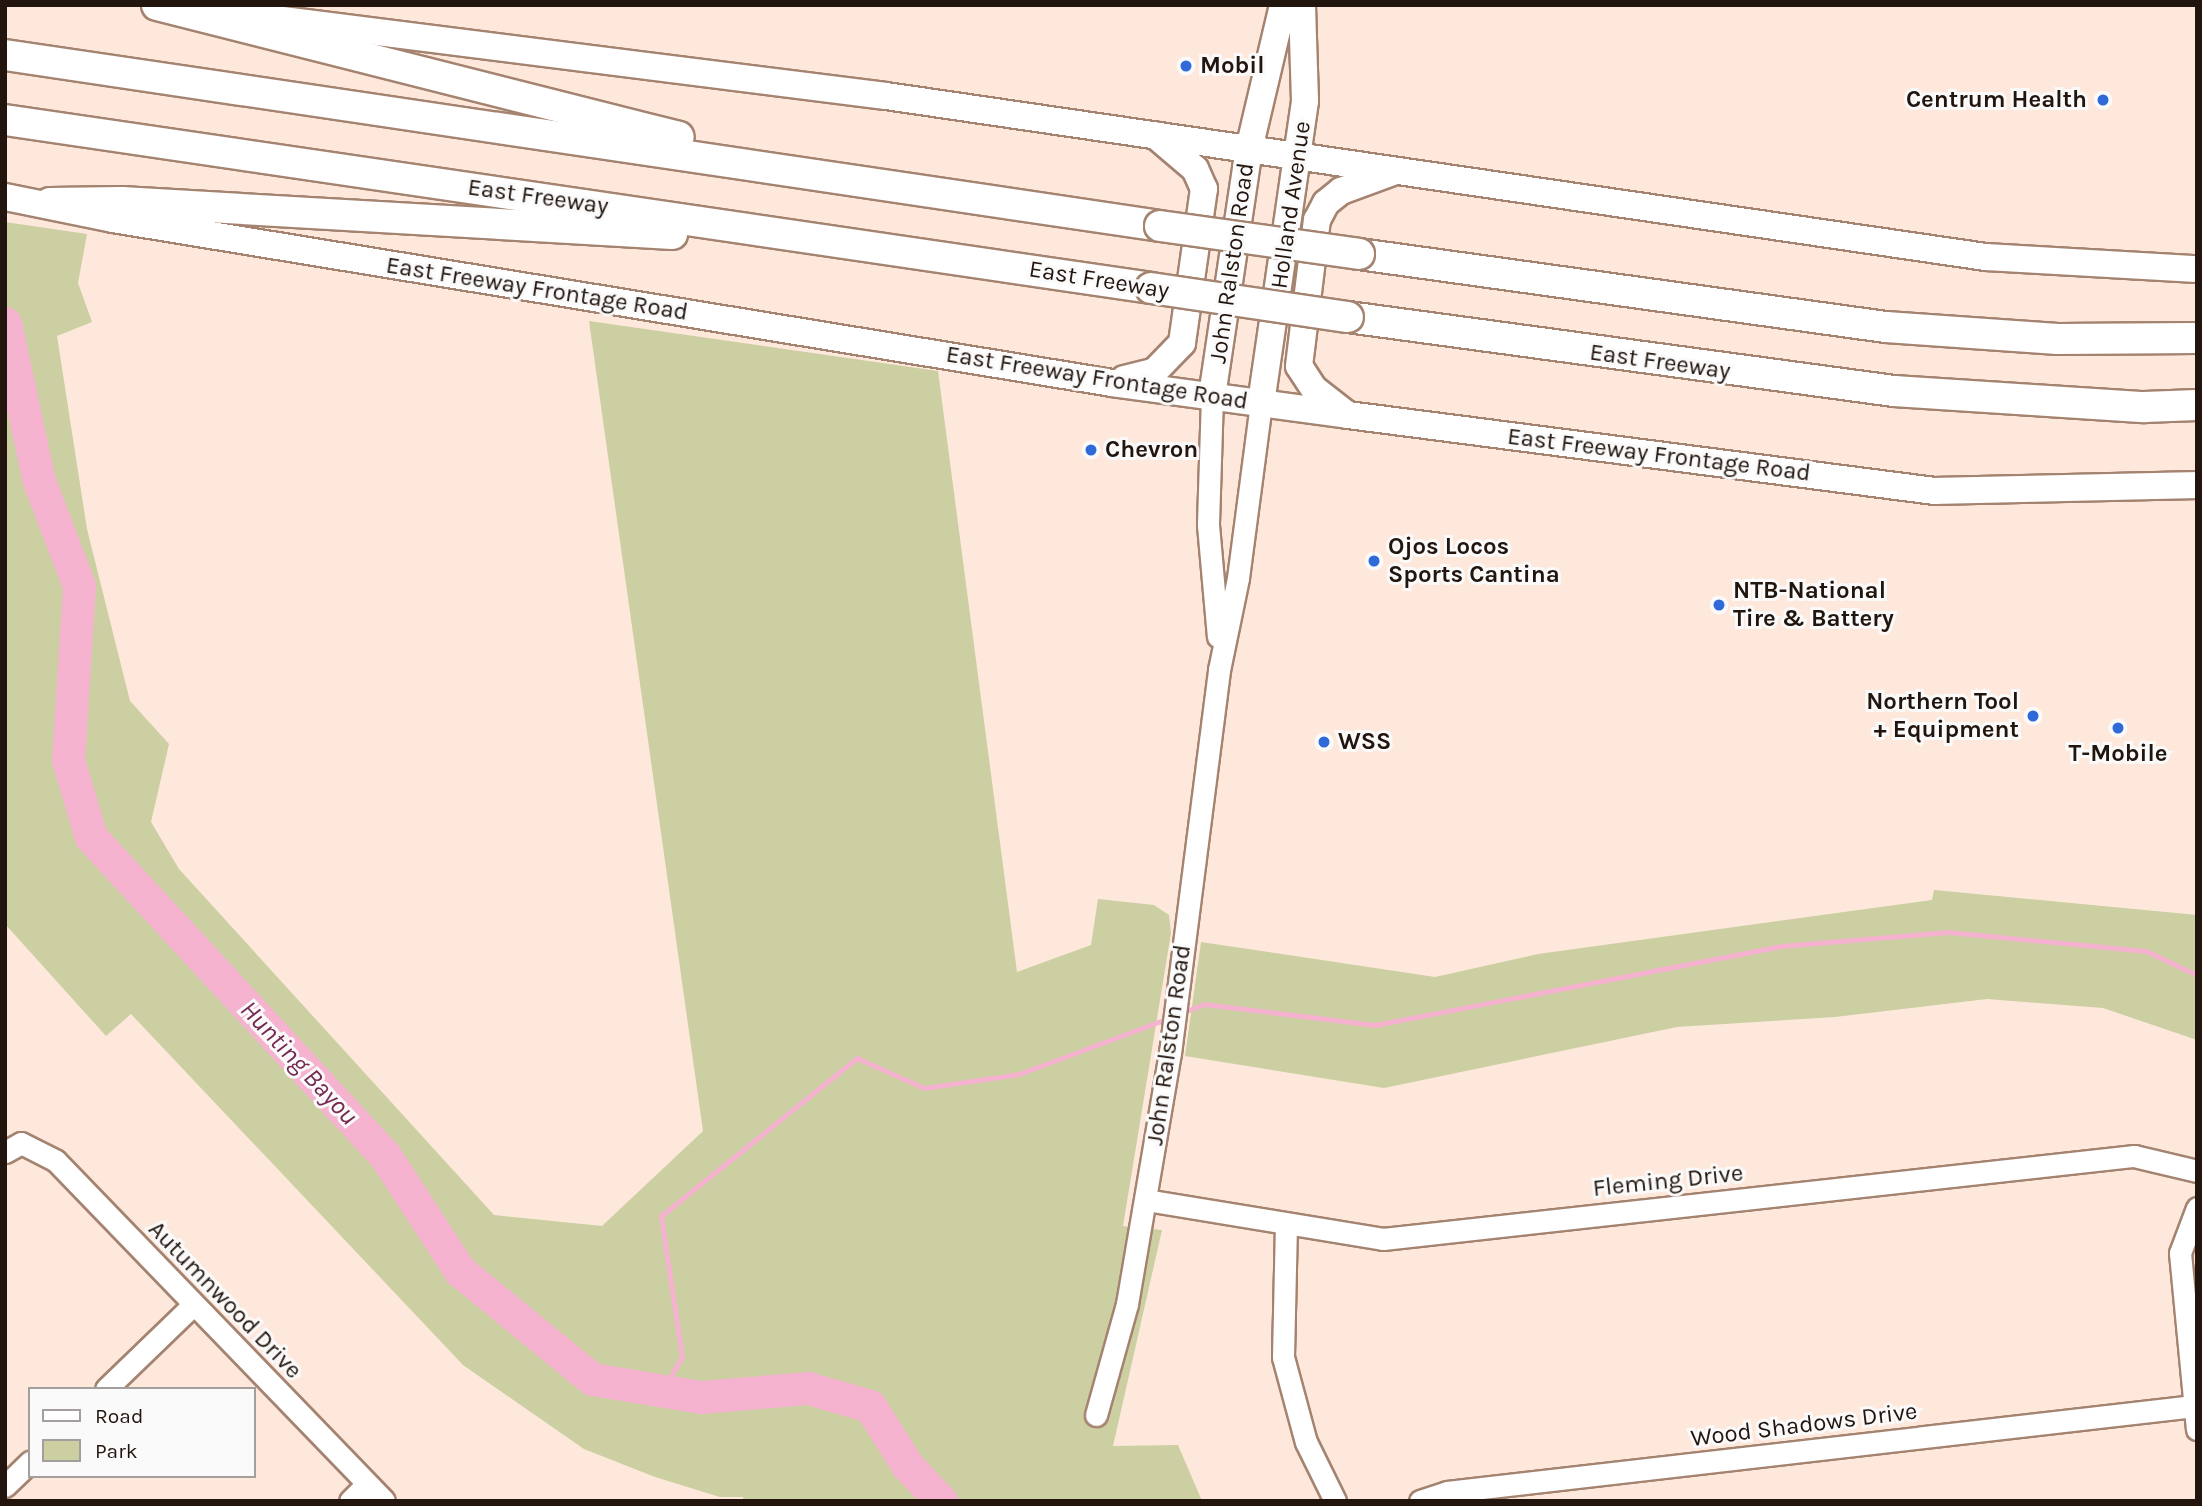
<!DOCTYPE html>
<style>
body{margin:0}
#map{position:relative;width:2202px;height:1506px;overflow:hidden;background:#fee8db;font-family:Karla,sans-serif}
div>[style]{position:absolute}
[style*='--x']{left:calc(var(--x)*1px);top:calc(var(--y)*1px);width:calc(var(--w)*1px);rotate:calc(var(--a)*1deg)}
.green>*{inset:0;background:#cbcfa1}
.stream>*{height:5px;margin:-2.5px;padding:0 2.5px;transform-origin:2.5px;border-radius:2.5px;background:#f5b3cf}
.river>*{height:33px;margin:-16.5px;padding:0 16.5px;transform-origin:16.5px;border-radius:16.5px;background:#f5b3cf}
.roads{filter:drop-shadow(2px 0 #a48370) drop-shadow(-2px 0 #a48370) drop-shadow(0 2px #a48370) drop-shadow(0 -2px #a48370)}
.minor>*{height:21px;margin:-10.5px;padding:0 10.5px;transform-origin:10.5px;border-radius:10.5px;background:#fff}
.major>*{height:26px;margin:-13px;padding:0 13px;transform-origin:13px;border-radius:13px;background:#fff}
.highway>*{height:30px;margin:-15px;padding:0 15px;transform-origin:15px;border-radius:15px;background:#fff}
.bridges{filter:drop-shadow(2px 0 #a48370) drop-shadow(-2px 0 #a48370) drop-shadow(0 2px #a48370) drop-shadow(0 -2px #a48370)}
.highway-bridge>*{height:30px;margin:-15px;padding:0 15px;transform-origin:15px;border-radius:15px;background:#fff}
.dots>*{width:19px;height:19px;translate:-50% -50%;box-sizing:border-box;border:4px solid #fafafa;border-radius:50%}
span{translate:-50% -50%;white-space:nowrap;text-align:center;line-height:1.15;-webkit-text-stroke:6px #fafafa;paint-order:stroke}
.poi-label{font-size:24px;color:#22150e;font-weight:700}
.left{translate:0 -50%;text-align:left}
.right{translate:-100% -50%;text-align:right}
.street-label{font-size:24px;color:#22150e}
.water-label{font-size:26px;color:#752950;font-style:italic}
.frame{position:absolute;inset:0;border:7px solid #22150e;pointer-events:none}
.legend{position:absolute;left:28px;top:1387px;width:228px;height:91px;box-sizing:border-box;background:#fafafa;border:2px solid #a49e9c;margin:0;padding:9px 12px;list-style:none;font-size:21px;color:#22150e}
.legend li{display:flex;align-items:center;gap:14px;height:35px}
.legend b{width:35px;border:2px solid #a49e9c}
</style>
<div id="map">
<div class="green">
<i style="clip-path:polygon(5px 222px,87px 234px,78px 283px,92px 322px,57px 336px,87px 529px,130px 701px,169px 744px,151px 822px,179px 869px,494px 1215px,602px 1226px,703px 1131px,589px 321px,938px 371px,1017px 972px,1091px 945px,1098px 899px,1154px 905px,1169px 915px,1171px 933px,1123px 1226px,1162px 1230px,1113px 1446px,1178px 1445px,1202px 1501px,744px 1501px,743px 1497px,720px 1497px,655px 1477px,584px 1449px,463px 1365px,131px 1014px,106px 1036px,5px 924px)"></i>
<i style="clip-path:polygon(1934px 890px,2197px 915px,2197px 1040px,2103px 1008px,1987px 999px,1835px 1017px,1677px 1027px,1384px 1088px,1185px 1056px,1201px 942px,1435px 977px,1538px 954px,1932px 900px)"></i>
</div>
<div class="stream">
<i style="--x:1181;--y:1013;--w:25;--a:-21"></i>
<i style="--x:1204;--y:1004;--w:172;--a:7"></i>
<i style="--x:1375;--y:1025;--w:414;--a:-11"></i>
<i style="--x:1781;--y:946;--w:168;--a:-4.8"></i>
<i style="--x:1948;--y:932;--w:199;--a:5.5"></i>
<i style="--x:2146;--y:951;--w:56;--a:25.2"></i>
<i style="--x:662;--y:1391;--w:39;--a:-60"></i>
<i style="--x:682;--y:1357;--w:143;--a:-98.5"></i>
<i style="--x:661;--y:1216;--w:252;--a:-38.9"></i>
<i style="--x:857;--y:1058;--w:73;--a:24.1"></i>
<i style="--x:924;--y:1088;--w:96;--a:-8.4"></i>
<i style="--x:1019;--y:1074;--w:160;--a:-20.5"></i>
</div>
<div class="river">
<i style="--x:5;--y:323;--w:162;--a:77.9"></i>
<i style="--x:39;--y:481;--w:112;--a:69.1"></i>
<i style="--x:79;--y:586;--w:174;--a:93.6"></i>
<i style="--x:68;--y:760;--w:80;--a:73.4"></i>
<i style="--x:91;--y:837;--w:432;--a:47.3"></i>
<i style="--x:384;--y:1154;--w:140;--a:57"></i>
<i style="--x:460;--y:1271;--w:171;--a:39.3"></i>
<i style="--x:592;--y:1379;--w:110;--a:9.4"></i>
<i style="--x:701;--y:1397;--w:107;--a:-4.8"></i>
<i style="--x:808;--y:1388;--w:65;--a:16.2"></i>
<i style="--x:870;--y:1406;--w:70;--a:57.9"></i>
<i style="--x:907;--y:1465;--w:50;--a:46.6"></i>
</div>
<div class="roads">
<div class="minor">
<i style="--x:1212;--y:396;--w:129;--a:91.8"></i>
<i style="--x:1208;--y:525;--w:112;--a:84.9"></i>
<i style="--x:5;--y:1152;--w:18;--a:-29"></i>
<i style="--x:21;--y:1143;--w:39;--a:27"></i>
<i style="--x:56;--y:1161;--w:472;--a:46"></i>
<i style="--x:1146;--y:1200;--w:240;--a:9.3"></i>
<i style="--x:1383;--y:1239;--w:756;--a:-6.31"></i>
<i style="--x:2134;--y:1156;--w:65;--a:13.4"></i>
<i style="--x:2197;--y:1208;--w:48;--a:110.7"></i>
<i style="--x:2180;--y:1253;--w:177;--a:84.5"></i>
<i style="--x:1286;--y:1224;--w:133;--a:91.3"></i>
<i style="--x:1283;--y:1357;--w:88;--a:74.9"></i>
<i style="--x:1306;--y:1442;--w:66;--a:63.8"></i>
<i style="--x:106;--y:1389;--w:122;--a:-44"></i>
<i style="--x:1096;--y:1415;--w:115;--a:-74.4"></i>
<i style="--x:1127;--y:1304;--w:255;--a:-80.3"></i>
<i style="--x:1170;--y:1053;--w:386;--a:-82.7"></i>
<i style="--x:1219;--y:670;--w:94;--a:-78.3"></i>
<i style="--x:1238;--y:578;--w:177;--a:-82.5"></i>
<i style="--x:5;--y:1486;--w:35;--a:-44"></i>
<i style="--x:350;--y:1501;--w:23;--a:-45"></i>
<i style="--x:1420;--y:1501;--w:28;--a:-18"></i>
<i style="--x:1447;--y:1492;--w:752;--a:-6.57"></i>
</div>
<div class="major">
<i style="--x:235;--y:14;--w:656;--a:7.18"></i>
<i style="--x:886;--y:96;--w:1112;--a:8.33"></i>
<i style="--x:1986;--y:257;--w:211;--a:3.3"></i>
<i style="--x:5;--y:197;--w:110;--a:11.5"></i>
<i style="--x:113;--y:219;--w:1012;--a:9.32"></i>
<i style="--x:1112;--y:383;--w:238;--a:7.7"></i>
<i style="--x:1348;--y:415;--w:592;--a:7.38"></i>
<i style="--x:1935;--y:491;--w:262;--a:-1.3"></i>
<i style="--x:1124;--y:379;--w:32;--a:-14"></i>
<i style="--x:1155;--y:371;--w:39;--a:-46"></i>
<i style="--x:1182;--y:343;--w:156;--a:-81.9"></i>
<i style="--x:1204;--y:189;--w:22;--a:-114"></i>
<i style="--x:1195;--y:169;--w:52;--a:-139.6"></i>
<i style="--x:1212;--y:396;--w:250;--a:-81.5"></i>
<i style="--x:1249;--y:149;--w:148;--a:-76.7"></i>
<i style="--x:1261;--y:403;--w:305;--a:-81.7"></i>
<i style="--x:1305;--y:101;--w:96;--a:-91.8"></i>
<i style="--x:1345;--y:413;--w:39;--a:-142"></i>
<i style="--x:1314;--y:389;--w:27;--a:-123"></i>
<i style="--x:1299;--y:366;--w:147;--a:-83"></i>
<i style="--x:1317;--y:220;--w:19;--a:-62"></i>
<i style="--x:1326;--y:203;--w:19;--a:-39"></i>
<i style="--x:1341;--y:191;--w:55;--a:-20.1"></i>
</div>
<div class="highway">
<i style="--x:157;--y:5;--w:538;--a:14.19"></i>
<i style="--x:5;--y:55;--w:1168;--a:8.42"></i>
<i style="--x:5;--y:120;--w:1158;--a:8.34"></i>
<i style="--x:50;--y:203;--w:72;--a:-0.8"></i>
<i style="--x:122;--y:202;--w:551;--a:3.33"></i>
<i style="--x:1359;--y:254;--w:532;--a:7.89"></i>
<i style="--x:1886;--y:327;--w:172;--a:4"></i>
<i style="--x:2058;--y:339;--w:139;--a:-0.4"></i>
<i style="--x:1348;--y:317;--w:551;--a:7.72"></i>
<i style="--x:1894;--y:391;--w:251;--a:3.7"></i>
<i style="--x:2144;--y:407;--w:53;--a:-2.2"></i>
</div>
</div>
<div class="bridges">
<div class="highway-bridge">
<i style="--x:1160;--y:226;--w:201;--a:8"></i>
<i style="--x:1151;--y:288;--w:199;--a:8.4"></i>
</div>
</div>
<div class="dots">
<i style="left:1186px;top:66px;background:#306ad8"></i>
<i style="left:2103px;top:100px;background:#306ad8"></i>
<i style="left:1091px;top:450px;background:#306ad8"></i>
<i style="left:1374px;top:561px;background:#306ad8"></i>
<i style="left:1719px;top:605px;background:#306ad8"></i>
<i style="left:2033px;top:716px;background:#306ad8"></i>
<i style="left:2118px;top:728px;background:#306ad8"></i>
<i style="left:1324px;top:742px;background:#306ad8"></i>
</div>
<div class="poi-label">
<span class="left" style="left:1200px;top:66px">Mobil</span>
<span class="right" style="left:2087px;top:100px">Centrum Health</span>
<span class="left" style="left:1105px;top:450px">Chevron</span>
<span class="left" style="left:1388px;top:561px">Ojos Locos<br>Sports Cantina</span>
<span class="left" style="left:1733px;top:605px">NTB-National<br>Tire &amp; Battery</span>
<span class="right" style="left:2019px;top:716px">Northern Tool<br>+ Equipment</span>
<span class="left" style="left:1338px;top:742px">WSS</span>
<span style="left:2118px;top:754px">T-Mobile</span>
</div>
<div class="street-label">
<span style="left:538px;top:197px;rotate:8deg">East Freeway</span>
<span style="left:1291px;top:205px;rotate:-82deg">Holland Avenue</span>
<span style="left:1232px;top:263px;rotate:-82deg">John Ralston Road</span>
<span style="left:1099px;top:280px;rotate:9deg">East Freeway</span>
<span style="left:537px;top:289px;rotate:9deg">East Freeway Frontage Road</span>
<span style="left:1660px;top:362px;rotate:8deg">East Freeway</span>
<span style="left:1097px;top:378px;rotate:9deg">East Freeway Frontage Road</span>
<span style="left:1659px;top:455px;rotate:7deg">East Freeway Frontage Road</span>
<span style="left:1169px;top:1045px;rotate:-82deg">John Ralston Road</span>
<span style="left:1668px;top:1181px;rotate:-6deg">Fleming Drive</span>
<span style="left:225px;top:1300px;rotate:46deg">Autumnwood Drive</span>
<span style="left:1804px;top:1425px;rotate:-7deg">Wood Shadows Drive</span>
</div>
<div class="water-label">
<span style="left:299px;top:1063px;rotate:47deg">Hunting Bayou</span>
</div>
<div class="frame"></div>
<ul class="legend">
<li><b style="height:9px;background:#fff"></b>Road</li>
<li><b style="height:19px;background:#cbcfa1"></b>Park</li>
</ul>
</div>
